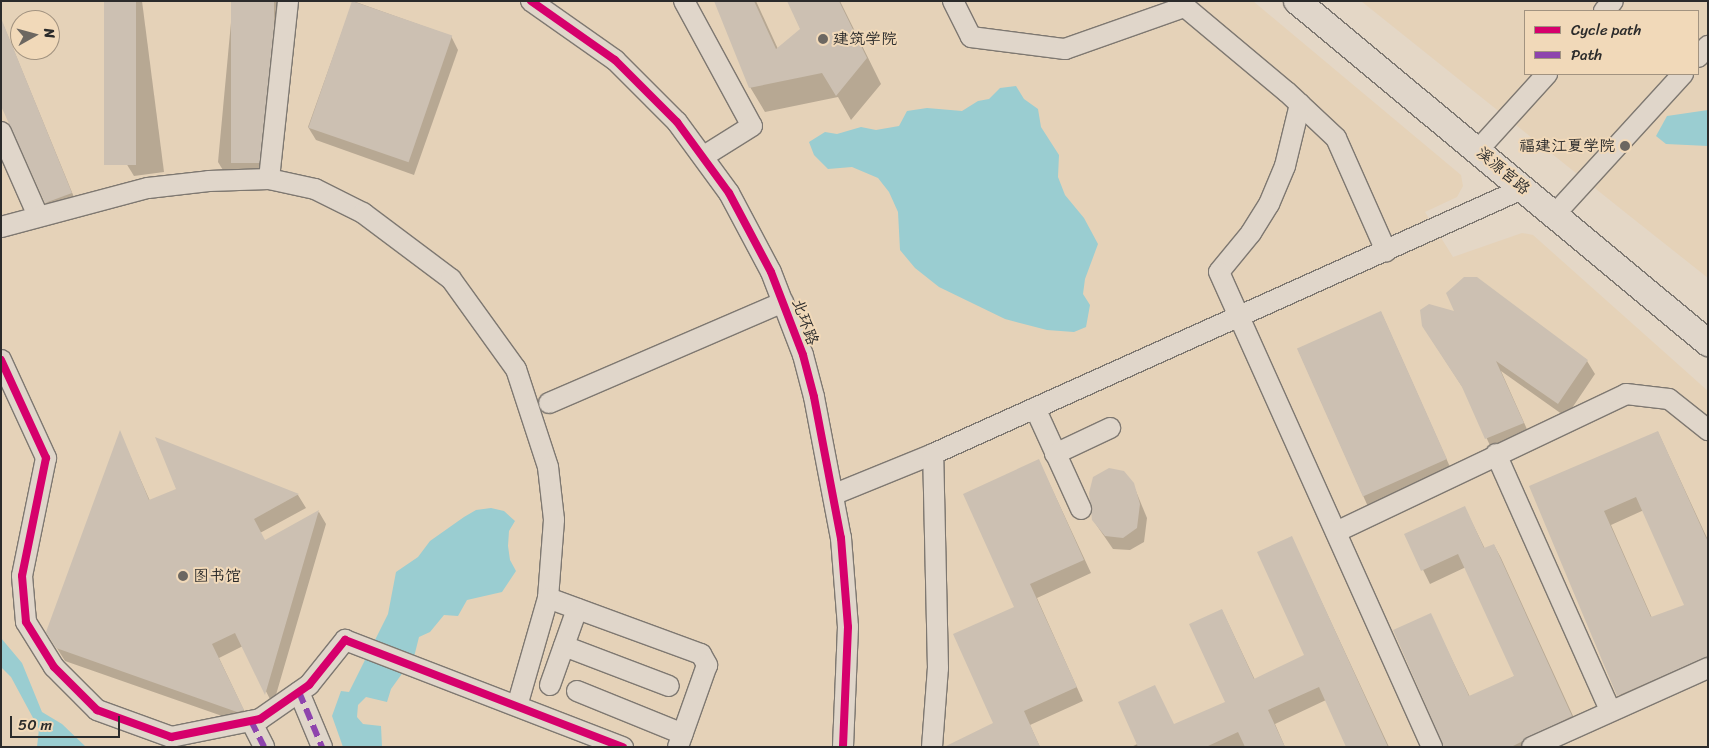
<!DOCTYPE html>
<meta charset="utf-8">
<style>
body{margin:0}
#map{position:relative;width:1709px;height:748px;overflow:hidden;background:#e4d7c6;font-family:Sriracha,"LXGW WenKai TC",sans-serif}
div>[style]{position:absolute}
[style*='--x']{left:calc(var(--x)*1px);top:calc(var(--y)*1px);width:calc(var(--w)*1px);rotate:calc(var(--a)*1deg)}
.built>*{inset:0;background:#e5d2b8}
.water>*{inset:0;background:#9acdd1}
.shadow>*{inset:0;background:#0003;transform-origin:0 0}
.building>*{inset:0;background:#ccc0b2;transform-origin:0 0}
.roads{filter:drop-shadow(1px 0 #7e7871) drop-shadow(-1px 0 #7e7871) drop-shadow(0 1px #7e7871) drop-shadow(0 -1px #7e7871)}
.minor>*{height:20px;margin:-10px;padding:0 10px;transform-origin:10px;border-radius:10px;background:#e0d6ca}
.major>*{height:26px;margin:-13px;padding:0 13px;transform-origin:13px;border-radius:13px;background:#e0d6ca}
.quiet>*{height:6px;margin-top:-3px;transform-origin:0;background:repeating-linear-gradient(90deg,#8e44ad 0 12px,transparent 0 18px)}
.cycleway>*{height:8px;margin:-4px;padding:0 4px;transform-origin:4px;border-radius:4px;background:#d6006c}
.dots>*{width:14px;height:14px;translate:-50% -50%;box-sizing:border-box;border:2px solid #f1d9b9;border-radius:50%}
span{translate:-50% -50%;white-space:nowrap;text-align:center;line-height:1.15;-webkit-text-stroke:4px #f1d9b9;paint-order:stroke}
.poi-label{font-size:16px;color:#2b2b2b}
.left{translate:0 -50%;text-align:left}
.right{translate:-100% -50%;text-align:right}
.street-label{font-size:16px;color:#2b2b2b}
.frame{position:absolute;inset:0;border:2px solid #2b2b2b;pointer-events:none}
.legend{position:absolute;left:1524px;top:10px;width:175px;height:65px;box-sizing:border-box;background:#f1d9b9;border:1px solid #a29380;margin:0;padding:6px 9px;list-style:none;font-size:15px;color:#2b2b2b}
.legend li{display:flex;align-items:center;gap:10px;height:25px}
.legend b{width:25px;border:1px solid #a29380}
.north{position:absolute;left:10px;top:10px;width:50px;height:50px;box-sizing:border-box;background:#f1d9b9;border:1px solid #a29380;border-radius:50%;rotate:83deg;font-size:14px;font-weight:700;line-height:20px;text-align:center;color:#2b2b2b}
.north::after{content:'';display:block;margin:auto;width:18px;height:22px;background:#6c6761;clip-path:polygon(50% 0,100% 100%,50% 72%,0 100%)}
.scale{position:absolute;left:10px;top:716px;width:110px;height:22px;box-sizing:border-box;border:2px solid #2b2b2b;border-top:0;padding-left:6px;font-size:15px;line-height:18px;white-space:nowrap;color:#2b2b2b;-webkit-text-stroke:4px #f1d9b9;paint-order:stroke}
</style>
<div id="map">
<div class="built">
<i style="clip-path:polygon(evenodd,1px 1px,1253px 1px,1461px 175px,1463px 186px,1457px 197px,1425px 212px,1453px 257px,1522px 233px,1533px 235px,1708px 391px,1708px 747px,1px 747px,1px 1px,20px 20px,50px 20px,50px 50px,20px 50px,20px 20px)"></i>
<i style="clip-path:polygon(evenodd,1361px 1px,1708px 1px,1708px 278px,1631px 217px,1361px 1px,1525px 11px,1698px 11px,1698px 74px,1525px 74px,1525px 11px)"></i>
</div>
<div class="water">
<i style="clip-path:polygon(1016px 86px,1024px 99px,1038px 109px,1041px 127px,1059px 155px,1058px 177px,1065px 195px,1084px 218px,1098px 244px,1085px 279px,1083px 294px,1090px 305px,1086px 327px,1074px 332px,1047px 330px,1005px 319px,939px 287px,915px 268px,900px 250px,898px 212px,889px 192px,878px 178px,852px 167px,828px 169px,814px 155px,809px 142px,825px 132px,837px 134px,861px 127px,876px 130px,899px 126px,907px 111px,927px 108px,962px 111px,978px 101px,989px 99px,1000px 88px)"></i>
<i style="clip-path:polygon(1708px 110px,1708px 146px,1666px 144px,1656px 136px,1667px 116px)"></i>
<i style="clip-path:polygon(491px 508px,504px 511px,515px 521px,509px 531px,508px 546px,510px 560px,516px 571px,502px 592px,467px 600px,458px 616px,444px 615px,430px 632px,419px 637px,414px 657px,391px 689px,387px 702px,366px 697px,358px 705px,357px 717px,363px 724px,381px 726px,382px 747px,343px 747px,332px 716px,341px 691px,349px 692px,388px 614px,396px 572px,418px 557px,430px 541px,464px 517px,476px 510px)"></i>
<i style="clip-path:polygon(1px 638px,22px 663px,42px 712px,62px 724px,86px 747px,37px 747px,39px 729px,11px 677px,1px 667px)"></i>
</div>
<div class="shadow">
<i style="clip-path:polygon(105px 1px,142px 1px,164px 172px,134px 176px,126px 163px)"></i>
<i style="clip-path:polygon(233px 1px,279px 1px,265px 179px,226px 175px,218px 162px)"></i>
<i style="clip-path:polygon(353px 1px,451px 36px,458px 50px,414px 175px,316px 140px,308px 127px)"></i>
<i style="clip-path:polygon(715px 1px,756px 1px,778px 49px,801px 30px,788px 1px,840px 1px,881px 84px,851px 120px,838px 97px,765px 112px,750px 87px)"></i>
<i style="clip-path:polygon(3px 24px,78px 207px,54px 216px,46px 202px)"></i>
<i style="left:1381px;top:312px;width:175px;height:91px;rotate:66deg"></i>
<i style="clip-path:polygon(1423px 326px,1587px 361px,1595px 374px,1566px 417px,1501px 371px,1530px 436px,1493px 452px,1465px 391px)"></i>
<i style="clip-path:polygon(evenodd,1658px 432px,1708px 540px,1708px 671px,1626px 708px,1531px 486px,1658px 432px,1644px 510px,1686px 606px,1652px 618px,1611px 525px,1644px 510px)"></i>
<i style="clip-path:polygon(120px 433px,150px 501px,177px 490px,157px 439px,298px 495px,306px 508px,260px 533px,265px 541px,319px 512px,326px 524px,273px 705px,243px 646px,219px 658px,250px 723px,245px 724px,65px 661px,55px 645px)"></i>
<i style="clip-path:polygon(1039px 461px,1091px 573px,1037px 598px,1083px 701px,1030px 725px,1040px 747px,946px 747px,995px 724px)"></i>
<i style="clip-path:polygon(1133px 484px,1147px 518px,1144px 542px,1130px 550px,1113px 549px,1093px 520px)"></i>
<i style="clip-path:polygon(1465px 508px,1485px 549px,1494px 545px,1501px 558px,1579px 729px,1543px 747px,1446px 747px,1430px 614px,1470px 697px,1515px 676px,1466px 567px,1430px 584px,1406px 535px)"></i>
<i style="clip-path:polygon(1292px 538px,1389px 747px,1347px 747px,1326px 700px,1275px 724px,1285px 747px,1131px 747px,1227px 702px,1222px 610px,1255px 680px,1306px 656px)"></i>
</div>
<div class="building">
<i style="left:104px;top:1px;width:32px;height:164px"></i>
<i style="left:231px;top:1px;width:43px;height:162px"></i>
<i style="left:352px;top:1px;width:106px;height:134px;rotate:19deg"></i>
<i style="clip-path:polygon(714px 1px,754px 1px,776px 49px,800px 29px,787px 1px,839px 1px,867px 58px,836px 96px,822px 73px,749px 88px)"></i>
<i style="clip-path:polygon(1px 18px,72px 193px,45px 203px,1px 106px)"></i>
<i style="clip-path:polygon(1464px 277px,1477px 277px,1588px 360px,1558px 404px,1496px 361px,1524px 423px,1485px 439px,1462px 387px,1422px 326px,1420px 310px,1429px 304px,1454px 311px,1446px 293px)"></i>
<i style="left:1381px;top:311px;width:162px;height:92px;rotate:66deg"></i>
<i style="clip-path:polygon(120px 430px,149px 500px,176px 489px,155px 437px,299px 494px,254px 519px,265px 540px,319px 510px,265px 695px,235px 633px,212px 644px,244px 710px,237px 712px,56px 648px,46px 632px)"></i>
<i style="clip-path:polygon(evenodd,1658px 431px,1708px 542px,1708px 656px,1617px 696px,1529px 486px,1658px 431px,1636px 497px,1684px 605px,1651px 617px,1604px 511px,1636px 497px)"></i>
<i style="clip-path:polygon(1039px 459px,1084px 560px,1030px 584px,1077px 687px,1024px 711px,1040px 747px,944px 747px,993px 723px,953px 634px,1014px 607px,963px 494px)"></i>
<i style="clip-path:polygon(1109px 468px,1124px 471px,1134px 483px,1140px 504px,1137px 528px,1123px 538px,1105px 536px,1092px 520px,1089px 493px,1093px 477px)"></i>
<i style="clip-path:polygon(1465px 506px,1484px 548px,1494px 544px,1572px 716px,1511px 747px,1444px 747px,1393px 630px,1431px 613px,1469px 696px,1514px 676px,1458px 554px,1421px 571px,1404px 534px)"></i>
<i style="clip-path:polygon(1292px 536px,1388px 747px,1346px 747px,1319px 687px,1268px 710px,1285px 747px,1245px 747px,1238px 732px,1206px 747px,1138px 747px,1118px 702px,1155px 685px,1174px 724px,1225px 702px,1189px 624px,1222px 609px,1254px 679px,1304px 655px,1257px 552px)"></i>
</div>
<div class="roads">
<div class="minor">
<i style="--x:531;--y:1;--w:103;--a:35.1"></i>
<i style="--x:615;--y:60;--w:88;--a:45"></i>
<i style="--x:677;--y:122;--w:88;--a:53.8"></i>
<i style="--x:729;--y:193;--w:89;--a:62"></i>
<i style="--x:771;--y:272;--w:89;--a:68.9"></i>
<i style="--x:803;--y:355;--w:43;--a:75.3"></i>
<i style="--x:814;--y:397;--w:144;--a:79.2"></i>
<i style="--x:841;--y:538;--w:89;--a:85.5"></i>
<i style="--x:848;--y:627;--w:120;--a:92.4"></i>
<i style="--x:684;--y:1;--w:142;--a:61.5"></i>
<i style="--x:752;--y:126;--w:57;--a:148"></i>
<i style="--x:953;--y:1;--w:40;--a:63.4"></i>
<i style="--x:971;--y:37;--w:95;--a:7.3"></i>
<i style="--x:1065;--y:49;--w:126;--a:-19.4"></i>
<i style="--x:1178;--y:1;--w:142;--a:39.9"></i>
<i style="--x:1287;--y:92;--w:67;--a:43.2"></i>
<i style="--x:1336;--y:138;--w:124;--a:66.1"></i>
<i style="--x:1604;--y:11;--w:13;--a:-48"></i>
<i style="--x:1698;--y:57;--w:15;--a:-48"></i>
<i style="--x:1300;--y:104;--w:64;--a:103.6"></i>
<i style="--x:1285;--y:166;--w:41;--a:112.8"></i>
<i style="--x:1269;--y:204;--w:34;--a:122"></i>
<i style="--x:1251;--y:233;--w:50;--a:129.4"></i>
<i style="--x:1219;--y:272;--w:521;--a:65.85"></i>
<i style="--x:1;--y:132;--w:92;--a:66.2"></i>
<i style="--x:1478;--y:150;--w:103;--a:-47.8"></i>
<i style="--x:269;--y:179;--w:179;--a:-83.9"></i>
<i style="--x:1555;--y:214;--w:190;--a:-47.6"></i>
<i style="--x:1;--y:227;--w:152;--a:-14.9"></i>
<i style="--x:148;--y:188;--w:61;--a:-6.5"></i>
<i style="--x:209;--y:181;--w:60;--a:-1.9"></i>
<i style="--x:269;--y:179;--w:47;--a:12.3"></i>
<i style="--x:315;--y:189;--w:54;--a:26.6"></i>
<i style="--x:363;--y:213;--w:110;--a:36.9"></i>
<i style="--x:451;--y:279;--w:111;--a:54.2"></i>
<i style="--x:516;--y:369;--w:103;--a:71.9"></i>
<i style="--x:548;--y:467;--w:53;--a:83.5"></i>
<i style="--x:554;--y:520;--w:78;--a:94.4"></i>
<i style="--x:548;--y:598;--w:112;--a:106"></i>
<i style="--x:1;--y:360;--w:108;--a:65.3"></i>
<i style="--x:46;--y:458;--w:120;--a:101.5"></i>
<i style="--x:22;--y:576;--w:46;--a:85"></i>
<i style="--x:26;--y:622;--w:53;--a:58.1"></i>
<i style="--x:54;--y:667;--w:61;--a:45"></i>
<i style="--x:97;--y:710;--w:79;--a:20"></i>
<i style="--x:171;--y:737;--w:91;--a:-11.4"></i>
<i style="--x:260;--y:719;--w:60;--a:-34.8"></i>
<i style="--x:309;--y:685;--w:58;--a:-51.3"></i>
<i style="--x:345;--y:640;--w:298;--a:21.1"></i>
<i style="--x:549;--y:403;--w:255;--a:-23.3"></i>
<i style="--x:1035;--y:408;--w:111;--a:65.5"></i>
<i style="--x:1055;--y:454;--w:61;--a:-25.3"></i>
<i style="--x:1496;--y:454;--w:280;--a:66"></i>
<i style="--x:835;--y:494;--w:106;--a:-22.2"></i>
<i style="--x:933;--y:454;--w:648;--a:-24.23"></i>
<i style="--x:1336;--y:532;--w:321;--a:-25.4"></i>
<i style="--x:1626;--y:394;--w:43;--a:6.6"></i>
<i style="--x:1669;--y:399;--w:50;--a:38.5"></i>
<i style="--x:548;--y:598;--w:163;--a:20.1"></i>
<i style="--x:701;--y:654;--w:13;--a:61"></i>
<i style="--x:707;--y:665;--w:87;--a:109.5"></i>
<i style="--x:564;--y:646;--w:112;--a:20.9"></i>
<i style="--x:550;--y:685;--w:81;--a:-70.4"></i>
<i style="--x:577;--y:691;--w:114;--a:22.1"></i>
<i style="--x:299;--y:692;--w:60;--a:67.3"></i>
<i style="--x:251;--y:721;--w:29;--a:63"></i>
<i style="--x:932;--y:747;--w:79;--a:-85.7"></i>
<i style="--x:938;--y:668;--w:214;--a:-91.3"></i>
<i style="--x:1532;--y:747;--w:193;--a:-24.2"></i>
</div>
<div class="major">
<i style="--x:1297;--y:1;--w:535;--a:39.76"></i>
</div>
</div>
<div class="quiet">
<i style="--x:299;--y:692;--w:60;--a:67.3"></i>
<i style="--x:251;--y:721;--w:29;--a:63"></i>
</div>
<div class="cycleway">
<i style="--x:531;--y:1;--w:103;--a:35.1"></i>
<i style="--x:615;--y:60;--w:88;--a:45"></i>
<i style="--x:677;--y:122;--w:88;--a:53.8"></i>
<i style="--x:729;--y:193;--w:89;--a:62"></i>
<i style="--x:771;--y:272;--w:89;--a:68.9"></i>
<i style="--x:803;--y:355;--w:43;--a:75.3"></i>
<i style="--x:814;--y:397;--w:144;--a:79.2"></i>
<i style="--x:841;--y:538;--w:89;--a:85.5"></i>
<i style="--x:848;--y:627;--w:120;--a:92.4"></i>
<i style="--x:1;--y:360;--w:108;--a:65.3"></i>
<i style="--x:46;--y:458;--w:120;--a:101.5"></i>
<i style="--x:22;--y:576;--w:46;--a:85"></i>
<i style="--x:26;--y:622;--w:53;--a:58.1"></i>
<i style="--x:54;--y:667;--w:61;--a:45"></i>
<i style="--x:97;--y:710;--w:79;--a:20"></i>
<i style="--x:171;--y:737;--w:91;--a:-11.4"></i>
<i style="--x:260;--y:719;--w:60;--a:-34.8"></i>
<i style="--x:309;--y:685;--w:58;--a:-51.3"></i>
<i style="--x:345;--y:640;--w:298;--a:21.1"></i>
</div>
<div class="dots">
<i style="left:823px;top:39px;background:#6c6761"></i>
<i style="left:1625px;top:146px;background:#6c6761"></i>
<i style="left:183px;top:576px;background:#6c6761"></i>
</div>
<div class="poi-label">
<span class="left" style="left:833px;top:39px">建筑学院</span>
<span class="right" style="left:1615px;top:146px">福建江夏学院</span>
<span class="left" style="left:193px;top:576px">图书馆</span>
</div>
<div class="street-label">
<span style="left:1503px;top:171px;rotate:40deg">溪源宫路</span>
<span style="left:805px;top:322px;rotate:70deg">北环路</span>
</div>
<div class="frame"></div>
<ul class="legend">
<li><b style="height:6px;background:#d6006c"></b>Cycle path</li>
<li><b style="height:6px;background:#8e44ad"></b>Path</li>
</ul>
<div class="north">N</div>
<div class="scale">50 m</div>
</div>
